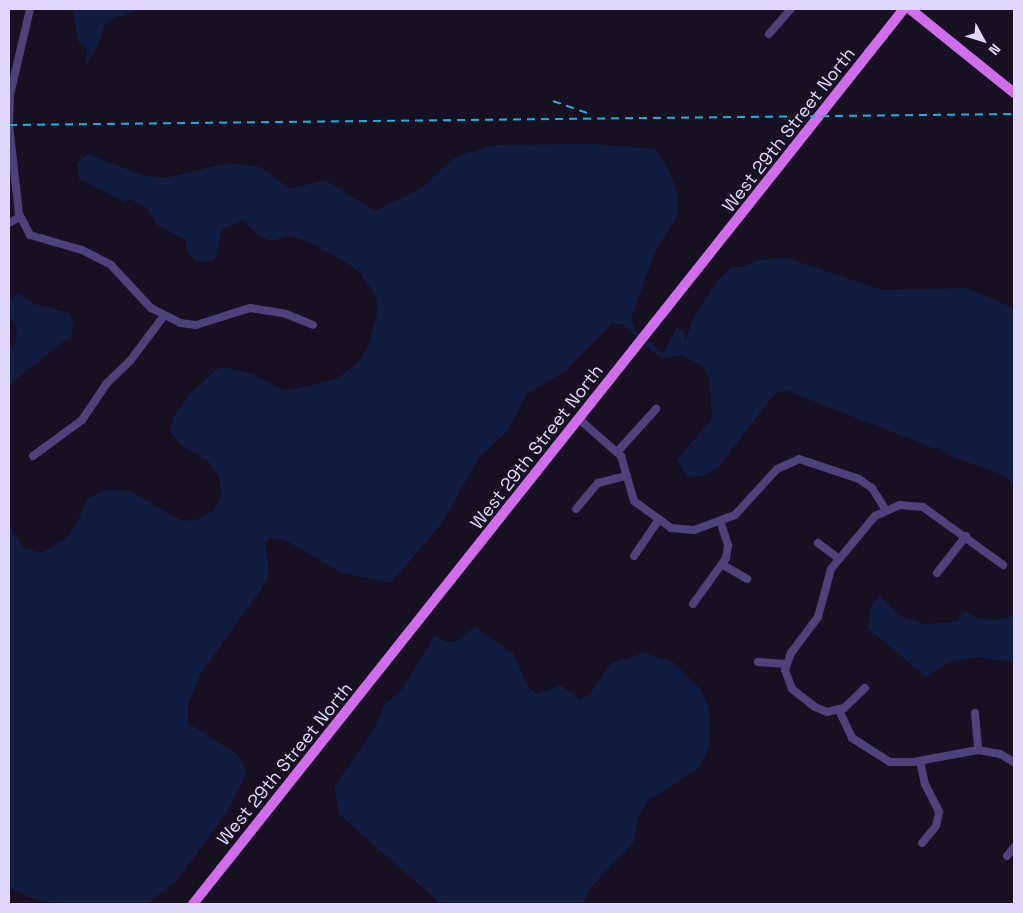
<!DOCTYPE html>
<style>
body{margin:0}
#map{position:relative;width:1023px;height:913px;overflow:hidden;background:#171122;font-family:"Space Grotesk",sans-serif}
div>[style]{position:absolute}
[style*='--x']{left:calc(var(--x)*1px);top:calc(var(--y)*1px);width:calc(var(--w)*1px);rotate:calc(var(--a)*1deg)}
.water>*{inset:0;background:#121d40}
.minor>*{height:8px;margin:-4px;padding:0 4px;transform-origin:4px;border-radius:4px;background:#4d427b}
.major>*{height:10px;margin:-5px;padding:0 5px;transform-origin:5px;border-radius:5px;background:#cf6deb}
.rail>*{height:2px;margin-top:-1px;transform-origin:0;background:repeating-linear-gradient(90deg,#1eafdf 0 8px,transparent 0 14px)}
span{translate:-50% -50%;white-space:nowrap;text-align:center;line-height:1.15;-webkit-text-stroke:4.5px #171122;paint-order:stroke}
.street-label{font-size:18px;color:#e0d8fa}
.frame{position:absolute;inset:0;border:10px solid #e0d8fa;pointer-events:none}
.north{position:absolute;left:958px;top:15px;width:50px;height:50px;-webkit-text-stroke:4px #171122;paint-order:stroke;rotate:129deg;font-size:14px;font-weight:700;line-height:20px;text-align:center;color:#e0d8fa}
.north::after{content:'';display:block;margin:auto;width:18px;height:22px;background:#e0d8fa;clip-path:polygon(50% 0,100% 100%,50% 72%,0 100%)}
</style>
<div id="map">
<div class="water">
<i style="clip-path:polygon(72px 9px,144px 9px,114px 18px,105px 25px,96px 50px,85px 65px,87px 49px,79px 43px)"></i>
<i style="clip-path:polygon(594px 144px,656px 149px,671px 175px,678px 197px,677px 217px,655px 251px,631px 319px,635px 329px,663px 353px,677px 327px,685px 333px,685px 344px,693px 319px,717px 281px,732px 267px,745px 267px,758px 260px,787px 258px,882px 290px,967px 288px,1013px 308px,1014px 484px,1003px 475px,950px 456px,937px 447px,935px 449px,788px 391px,778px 392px,770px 400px,717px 469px,704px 476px,687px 477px,677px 460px,712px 418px,709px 378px,702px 366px,682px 355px,662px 359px,623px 325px,613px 323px,564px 372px,527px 394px,508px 430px,478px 459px,442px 523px,391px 583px,342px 573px,285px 540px,270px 538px,265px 543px,269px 570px,266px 582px,201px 673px,188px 705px,188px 723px,238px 755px,247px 773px,225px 815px,178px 879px,147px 904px,70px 904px,36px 900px,9px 888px,9px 525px,24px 548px,41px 553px,65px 539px,77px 523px,87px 499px,108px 489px,131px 492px,183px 521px,200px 519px,213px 510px,222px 495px,219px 477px,208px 461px,181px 445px,170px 432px,173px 417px,191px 393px,217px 369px,226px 367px,255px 375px,285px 391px,337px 379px,356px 364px,367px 349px,377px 314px,376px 295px,360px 273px,346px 262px,302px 239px,288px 236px,271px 241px,259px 236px,242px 220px,222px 229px,216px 256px,211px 262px,196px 261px,187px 251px,185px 240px,158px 226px,148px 210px,131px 199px,124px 202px,79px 179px,77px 163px,88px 154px,142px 175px,166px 178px,227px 163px,260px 167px,290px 189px,325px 180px,375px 211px,421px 189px,451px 160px,467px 153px,494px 145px)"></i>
<i style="clip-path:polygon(19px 293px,35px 304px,69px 313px,73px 321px,72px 335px,9px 385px,9px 349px,15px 343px,17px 328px,9px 315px,9px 299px)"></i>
<i style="clip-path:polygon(879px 595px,899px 615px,923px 624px,957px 622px,966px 611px,977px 618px,994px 620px,1014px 616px,1014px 662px,976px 657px,949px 662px,926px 677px,869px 629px,870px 609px)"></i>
<i style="clip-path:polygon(475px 627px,513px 653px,529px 688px,537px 694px,560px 685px,580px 699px,590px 694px,611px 663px,644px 653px,673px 662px,701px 690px,709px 708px,710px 745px,699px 768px,648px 801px,640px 813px,633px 843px,592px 886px,582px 904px,441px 904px,339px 814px,334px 787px,373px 731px,385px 704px,402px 689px,435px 636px,447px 642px,457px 641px)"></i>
</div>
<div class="minor">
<i style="--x:30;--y:9;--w:88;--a:103.1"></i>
<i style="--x:10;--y:95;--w:30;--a:92"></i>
<i style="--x:9;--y:125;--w:90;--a:83.6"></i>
<i style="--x:19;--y:214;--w:24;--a:62"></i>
<i style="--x:30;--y:235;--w:54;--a:16.1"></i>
<i style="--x:82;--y:250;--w:33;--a:27"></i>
<i style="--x:111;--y:265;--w:59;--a:47.1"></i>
<i style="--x:151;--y:308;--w:33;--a:27"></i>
<i style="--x:180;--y:323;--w:16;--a:7"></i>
<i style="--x:196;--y:325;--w:57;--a:-17.5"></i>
<i style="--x:250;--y:308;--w:36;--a:9"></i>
<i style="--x:286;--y:314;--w:29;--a:22"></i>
<i style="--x:769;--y:34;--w:33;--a:-49"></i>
<i style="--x:9;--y:223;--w:13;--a:-29"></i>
<i style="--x:580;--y:420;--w:55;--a:41.3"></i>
<i style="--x:621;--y:456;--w:47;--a:73.9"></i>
<i style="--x:634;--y:501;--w:46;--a:36.1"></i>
<i style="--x:671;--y:528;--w:23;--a:5"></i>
<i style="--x:694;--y:530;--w:44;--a:-20.1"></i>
<i style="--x:735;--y:515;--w:62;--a:-47.6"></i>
<i style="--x:777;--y:469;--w:24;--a:-24"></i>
<i style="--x:799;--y:459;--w:63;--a:18.4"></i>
<i style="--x:859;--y:479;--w:16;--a:35"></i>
<i style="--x:872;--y:488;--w:25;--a:58"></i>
<i style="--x:618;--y:451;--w:57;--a:-47.9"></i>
<i style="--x:33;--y:456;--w:61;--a:-36.3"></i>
<i style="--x:82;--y:420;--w:45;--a:-56"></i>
<i style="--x:107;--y:383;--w:32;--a:-44"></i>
<i style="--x:130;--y:361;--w:55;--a:-53.1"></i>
<i style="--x:576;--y:509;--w:34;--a:-50"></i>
<i style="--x:598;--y:483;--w:30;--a:-14"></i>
<i style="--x:818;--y:543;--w:26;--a:37"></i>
<i style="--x:634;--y:556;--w:42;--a:-55.6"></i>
<i style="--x:723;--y:565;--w:28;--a:30"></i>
<i style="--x:937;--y:573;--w:47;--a:-51.9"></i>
<i style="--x:693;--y:604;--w:57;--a:-54.3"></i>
<i style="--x:726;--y:558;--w:13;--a:-81"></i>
<i style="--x:728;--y:545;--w:25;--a:-108"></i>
<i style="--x:758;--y:662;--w:28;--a:4"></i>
<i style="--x:865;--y:688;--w:29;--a:136"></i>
<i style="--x:844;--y:708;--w:17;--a:167"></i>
<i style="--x:827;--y:712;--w:13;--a:-157"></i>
<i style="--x:815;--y:707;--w:29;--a:-142"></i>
<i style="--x:792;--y:689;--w:20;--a:-110"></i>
<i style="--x:785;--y:670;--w:18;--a:-71"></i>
<i style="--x:791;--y:653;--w:45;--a:-53.1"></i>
<i style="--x:818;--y:617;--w:50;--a:-74.8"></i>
<i style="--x:831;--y:569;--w:69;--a:-50.3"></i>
<i style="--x:875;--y:516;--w:27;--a:-24"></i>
<i style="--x:900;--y:505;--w:23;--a:5"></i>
<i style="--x:923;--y:507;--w:99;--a:35.9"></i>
<i style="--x:839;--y:710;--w:31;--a:65"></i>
<i style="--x:852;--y:738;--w:45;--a:32.3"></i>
<i style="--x:890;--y:762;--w:23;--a:0"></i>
<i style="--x:913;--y:762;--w:66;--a:-10.5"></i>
<i style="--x:978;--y:750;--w:22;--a:10"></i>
<i style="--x:1000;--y:754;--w:16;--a:30"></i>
<i style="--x:975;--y:713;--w:37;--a:85"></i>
<i style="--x:920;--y:761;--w:24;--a:78"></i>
<i style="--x:925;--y:784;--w:31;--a:63"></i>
<i style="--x:939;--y:812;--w:14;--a:102"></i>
<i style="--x:936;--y:826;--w:22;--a:129"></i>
<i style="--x:1007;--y:856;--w:11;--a:-52"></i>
</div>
<div class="major">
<i style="--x:910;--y:9;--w:134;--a:38.9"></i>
<i style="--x:193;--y:904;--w:1143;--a:-51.54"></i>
</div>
<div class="rail">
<i style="--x:553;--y:101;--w:42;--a:19.3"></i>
<i style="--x:9;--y:125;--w:1005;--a:-0.63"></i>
</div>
<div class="street-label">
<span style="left:789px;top:130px;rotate:-52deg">West 29th Street North</span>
<span style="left:537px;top:447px;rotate:-52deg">West 29th Street North</span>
<span style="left:285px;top:764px;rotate:-51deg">West 29th Street North</span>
</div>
<div class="frame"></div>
<div class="north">N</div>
</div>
